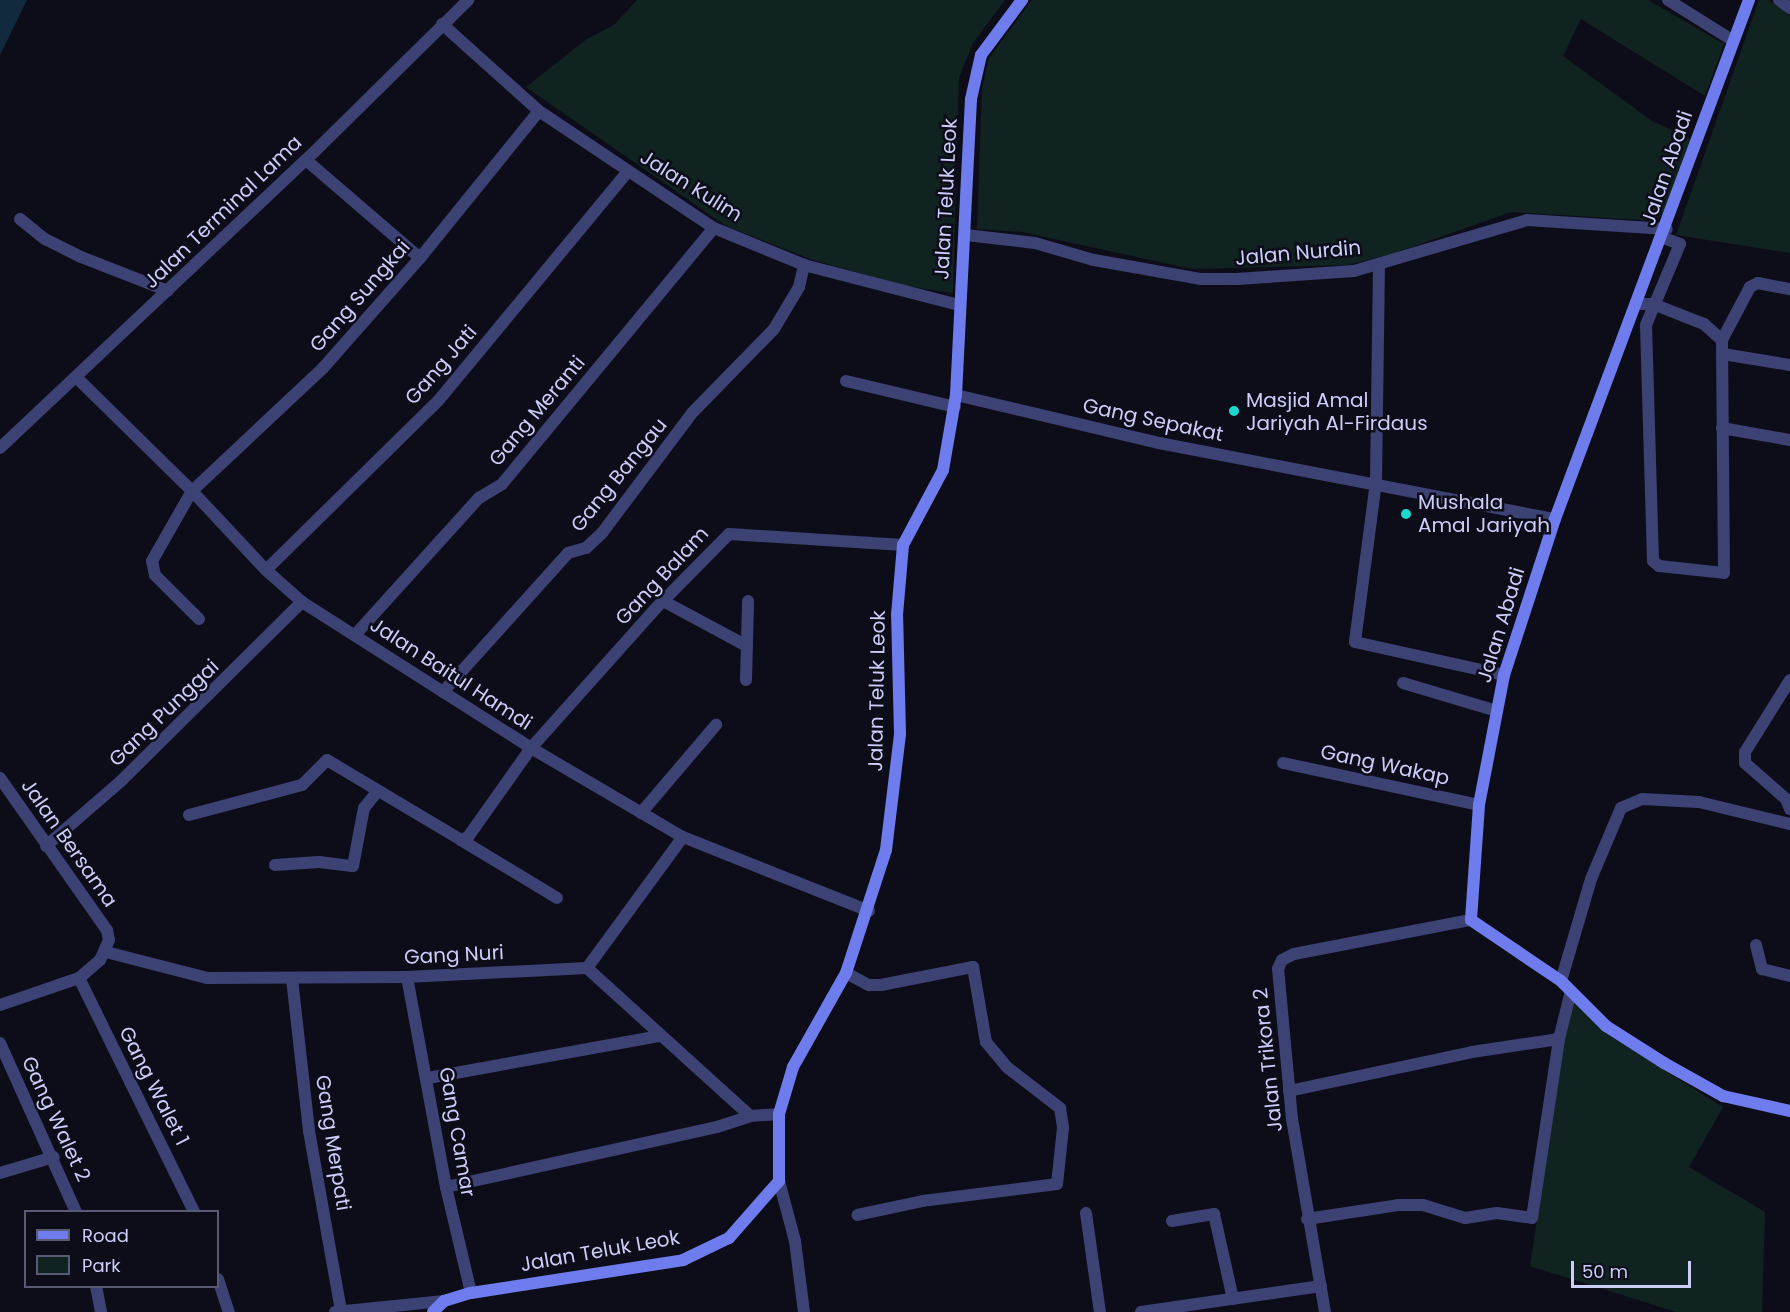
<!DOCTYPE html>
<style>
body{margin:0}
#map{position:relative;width:1790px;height:1312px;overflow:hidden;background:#0d0d1a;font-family:Poppins,sans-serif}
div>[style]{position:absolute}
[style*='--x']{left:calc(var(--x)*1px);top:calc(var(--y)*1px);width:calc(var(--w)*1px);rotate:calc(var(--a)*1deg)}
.green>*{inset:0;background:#112320}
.water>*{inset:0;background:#122a3d}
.street>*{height:12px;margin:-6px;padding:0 6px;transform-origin:6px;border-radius:6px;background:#3d4274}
.secondary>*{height:12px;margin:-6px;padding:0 6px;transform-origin:6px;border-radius:6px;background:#6e7ced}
.dots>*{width:16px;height:16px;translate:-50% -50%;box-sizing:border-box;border:3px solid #0d0d1a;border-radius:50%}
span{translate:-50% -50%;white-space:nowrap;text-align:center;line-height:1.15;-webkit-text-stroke:5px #0d0d1a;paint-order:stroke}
.street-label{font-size:20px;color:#cccdf9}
.poi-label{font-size:20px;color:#cccdf9}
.left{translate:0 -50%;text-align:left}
.legend{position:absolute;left:24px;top:1210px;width:195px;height:78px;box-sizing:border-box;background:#0d0d1a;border:2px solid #595a73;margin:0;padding:8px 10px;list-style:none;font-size:18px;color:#cccdf9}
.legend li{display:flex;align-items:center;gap:12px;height:30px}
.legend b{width:30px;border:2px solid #595a73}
.scale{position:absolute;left:1571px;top:1261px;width:120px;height:27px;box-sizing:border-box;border:3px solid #cccdf9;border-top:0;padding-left:8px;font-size:18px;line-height:21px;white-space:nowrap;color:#cccdf9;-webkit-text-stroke:4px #0d0d1a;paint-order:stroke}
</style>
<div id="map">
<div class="green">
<i style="clip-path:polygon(637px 0,1005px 0,973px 43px,959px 78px,953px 293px,906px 286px,813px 260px,726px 226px,526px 87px,587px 39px,614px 25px)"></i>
<i style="clip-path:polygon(1032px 0,1648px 0,1724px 44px,1705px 96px,1581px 19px,1563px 56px,1652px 121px,1691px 139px,1665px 210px,1656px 221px,1511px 212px,1395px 253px,1347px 265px,1192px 269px,1022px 232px,977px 229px,982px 88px,989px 58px)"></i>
<i style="clip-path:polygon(1759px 0,1768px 0,1790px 15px,1790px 253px,1676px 235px)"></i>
<i style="clip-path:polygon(1574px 1001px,1605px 1033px,1723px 1107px,1689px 1167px,1765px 1212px,1762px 1312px,1676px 1312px,1530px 1266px,1566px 1031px)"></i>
</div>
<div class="water">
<i style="clip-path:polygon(0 0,27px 0,0 55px)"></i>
</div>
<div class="street">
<i style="--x:1668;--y:0;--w:75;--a:32"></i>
<i style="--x:1779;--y:0;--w:14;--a:36"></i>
<i style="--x:442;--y:24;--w:130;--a:41.9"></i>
<i style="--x:539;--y:111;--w:211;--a:33.8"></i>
<i style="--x:714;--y:228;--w:97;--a:22.3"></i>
<i style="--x:804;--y:265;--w:160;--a:14.5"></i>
<i style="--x:306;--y:160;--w:150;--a:40.7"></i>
<i style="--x:20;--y:219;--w:32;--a:39"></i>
<i style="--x:45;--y:239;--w:40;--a:26.6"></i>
<i style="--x:81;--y:257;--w:93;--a:21.3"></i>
<i style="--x:966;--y:235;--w:69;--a:6.6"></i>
<i style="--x:1035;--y:243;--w:61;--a:16.1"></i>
<i style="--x:1094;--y:260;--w:109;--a:10.1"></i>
<i style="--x:1201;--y:279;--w:36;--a:0"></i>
<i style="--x:1237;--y:279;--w:117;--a:-3.9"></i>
<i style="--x:1354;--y:271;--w:180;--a:-16.4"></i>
<i style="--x:1527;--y:220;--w:140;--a:3.7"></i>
<i style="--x:1663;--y:238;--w:18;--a:19"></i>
<i style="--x:1680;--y:244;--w:88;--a:112.8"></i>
<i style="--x:1646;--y:325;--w:236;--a:88.3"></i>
<i style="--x:1653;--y:561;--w:8;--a:40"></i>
<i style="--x:1659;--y:566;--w:65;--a:6.1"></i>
<i style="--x:1724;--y:573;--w:233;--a:-90.5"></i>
<i style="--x:1722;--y:340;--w:60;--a:-62.2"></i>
<i style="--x:1750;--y:287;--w:9;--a:-27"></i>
<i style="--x:1758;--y:283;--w:33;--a:11"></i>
<i style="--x:1379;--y:265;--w:217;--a:90.8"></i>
<i style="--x:1376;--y:482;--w:161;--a:97.5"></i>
<i style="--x:1355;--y:642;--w:153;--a:12.5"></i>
<i style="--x:1638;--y:304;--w:15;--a:0"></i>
<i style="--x:1653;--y:304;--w:55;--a:21.4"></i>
<i style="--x:1704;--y:324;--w:24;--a:42"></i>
<i style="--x:1723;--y:354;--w:68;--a:9.3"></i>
<i style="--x:76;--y:377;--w:163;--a:44.5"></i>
<i style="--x:192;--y:491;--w:108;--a:46.9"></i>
<i style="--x:266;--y:570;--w:48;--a:41.6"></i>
<i style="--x:302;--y:602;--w:272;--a:32.5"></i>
<i style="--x:531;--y:748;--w:176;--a:30.4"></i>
<i style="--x:683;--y:837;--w:200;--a:21.7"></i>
<i style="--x:846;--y:381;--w:112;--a:13.4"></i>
<i style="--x:956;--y:395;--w:209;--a:13.3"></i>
<i style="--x:1159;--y:443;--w:403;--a:10.9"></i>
<i style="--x:1722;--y:428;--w:69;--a:10"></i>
<i style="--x:0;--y:448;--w:420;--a:-43.3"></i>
<i style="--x:306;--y:160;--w:228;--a:-44.6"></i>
<i style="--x:266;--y:570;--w:241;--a:-44.5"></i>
<i style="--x:438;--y:401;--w:298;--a:-50.4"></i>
<i style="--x:663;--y:601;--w:95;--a:28.2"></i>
<i style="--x:199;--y:619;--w:62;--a:-135"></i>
<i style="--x:155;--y:575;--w:14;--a:-102"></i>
<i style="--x:152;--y:561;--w:81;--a:-60.3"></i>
<i style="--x:192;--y:491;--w:180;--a:-43.2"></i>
<i style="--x:323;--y:368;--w:147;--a:-48.6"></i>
<i style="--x:420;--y:258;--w:189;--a:-51"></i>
<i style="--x:355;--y:635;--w:185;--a:-47.9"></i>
<i style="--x:479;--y:498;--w:27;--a:-31"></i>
<i style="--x:502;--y:484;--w:332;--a:-50.4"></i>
<i style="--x:746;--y:680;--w:79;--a:-88.5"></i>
<i style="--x:1790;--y:680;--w:85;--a:122"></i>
<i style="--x:1745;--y:752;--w:11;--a:90"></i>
<i style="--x:1745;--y:763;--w:55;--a:41.3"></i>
<i style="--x:1786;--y:799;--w:11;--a:68"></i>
<i style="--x:1403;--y:683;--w:98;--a:16.6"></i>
<i style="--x:443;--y:692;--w:187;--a:-48"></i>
<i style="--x:568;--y:553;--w:19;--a:-16"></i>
<i style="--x:586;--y:548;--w:22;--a:-43"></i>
<i style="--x:602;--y:533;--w:151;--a:-53.1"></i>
<i style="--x:693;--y:412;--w:116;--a:-45.7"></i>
<i style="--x:774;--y:329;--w:49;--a:-59.2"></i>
<i style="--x:799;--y:287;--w:23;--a:-77"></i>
<i style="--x:1283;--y:763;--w:200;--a:12.1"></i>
<i style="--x:0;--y:778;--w:186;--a:54.9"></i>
<i style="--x:107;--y:930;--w:10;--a:79"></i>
<i style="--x:109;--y:940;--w:22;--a:114"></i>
<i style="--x:100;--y:960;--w:28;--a:139"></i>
<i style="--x:79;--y:978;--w:83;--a:161.1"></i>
<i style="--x:641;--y:813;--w:116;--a:-49.6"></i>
<i style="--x:189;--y:815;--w:117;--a:-14.9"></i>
<i style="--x:302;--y:785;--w:35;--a:-45"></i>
<i style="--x:327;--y:760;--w:156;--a:30.8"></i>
<i style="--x:461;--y:840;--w:8;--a:-23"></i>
<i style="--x:468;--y:837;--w:109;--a:-54.7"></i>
<i style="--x:531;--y:748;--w:188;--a:-48.2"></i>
<i style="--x:656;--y:608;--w:104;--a:-45.4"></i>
<i style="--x:729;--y:534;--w:174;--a:3.6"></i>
<i style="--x:461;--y:840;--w:112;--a:31.1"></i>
<i style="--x:46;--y:846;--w:99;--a:-40.9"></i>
<i style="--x:121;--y:781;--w:255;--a:-44.7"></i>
<i style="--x:275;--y:865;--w:44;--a:-3.9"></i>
<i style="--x:319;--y:862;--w:34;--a:7"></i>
<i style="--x:353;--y:866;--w:59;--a:-79.3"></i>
<i style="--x:364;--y:808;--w:19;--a:-51"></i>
<i style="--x:1756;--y:945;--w:25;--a:76"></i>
<i style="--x:1762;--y:969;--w:29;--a:14"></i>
<i style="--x:106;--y:952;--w:104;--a:14.4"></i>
<i style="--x:207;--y:978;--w:200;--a:-0.3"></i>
<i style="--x:407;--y:977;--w:180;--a:-2.9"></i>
<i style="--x:587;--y:968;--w:220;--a:42.2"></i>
<i style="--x:587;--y:968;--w:162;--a:-53.8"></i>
<i style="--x:846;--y:973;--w:26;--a:28"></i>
<i style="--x:869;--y:985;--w:12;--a:0"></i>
<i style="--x:881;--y:985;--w:94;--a:-11.1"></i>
<i style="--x:973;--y:967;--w:76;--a:80.2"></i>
<i style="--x:986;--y:1042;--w:34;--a:50"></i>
<i style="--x:1008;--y:1068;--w:66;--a:37.6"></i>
<i style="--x:1060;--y:1108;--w:20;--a:81"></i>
<i style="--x:1063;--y:1128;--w:56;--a:96.1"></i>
<i style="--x:1057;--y:1184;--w:135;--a:172.8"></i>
<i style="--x:923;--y:1201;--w:67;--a:168"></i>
<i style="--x:407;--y:977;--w:214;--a:79.5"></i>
<i style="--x:446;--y:1187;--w:109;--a:76.7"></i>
<i style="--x:79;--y:978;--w:261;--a:63.8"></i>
<i style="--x:292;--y:979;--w:153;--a:83.6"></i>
<i style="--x:309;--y:1131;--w:183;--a:79.9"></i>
<i style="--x:1561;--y:981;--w:106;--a:-73.6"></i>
<i style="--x:1591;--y:879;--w:77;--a:-67.1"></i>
<i style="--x:1621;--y:808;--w:23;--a:-23"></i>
<i style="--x:1642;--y:799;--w:57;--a:3"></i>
<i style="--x:1699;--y:802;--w:94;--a:13.6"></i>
<i style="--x:0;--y:1043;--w:185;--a:65.8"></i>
<i style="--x:428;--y:1078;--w:236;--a:-10.3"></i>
<i style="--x:1289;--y:1091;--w:187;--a:-12"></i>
<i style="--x:1472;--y:1052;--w:88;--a:-8.5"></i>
<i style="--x:0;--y:1173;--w:56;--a:-16.5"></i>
<i style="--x:779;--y:1181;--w:62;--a:75.1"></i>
<i style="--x:795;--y:1241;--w:72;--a:82.8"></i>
<i style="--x:446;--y:1187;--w:278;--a:-12.5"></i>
<i style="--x:717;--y:1127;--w:35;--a:-18"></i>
<i style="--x:750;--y:1116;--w:29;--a:-4"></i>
<i style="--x:1086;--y:1213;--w:100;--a:82"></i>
<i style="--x:1307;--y:1219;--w:92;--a:-8.7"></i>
<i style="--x:1398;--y:1205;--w:25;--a:0"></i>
<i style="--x:1423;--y:1205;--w:44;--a:17.2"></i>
<i style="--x:1465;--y:1218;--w:32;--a:-9"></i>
<i style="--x:1497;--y:1213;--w:35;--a:8"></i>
<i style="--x:1532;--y:1218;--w:181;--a:-81.4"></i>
<i style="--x:1559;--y:1039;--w:49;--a:-76"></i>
<i style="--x:1172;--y:1221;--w:43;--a:-9.5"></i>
<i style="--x:1214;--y:1214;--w:87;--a:77.4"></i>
<i style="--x:218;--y:1279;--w:35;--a:72"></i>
<i style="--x:96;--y:1286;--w:26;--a:79"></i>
<i style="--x:335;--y:1312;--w:110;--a:-5.8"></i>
<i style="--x:1141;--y:1312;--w:182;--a:-8.2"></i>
<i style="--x:1325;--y:1312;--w:196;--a:-99.7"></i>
<i style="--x:1292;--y:1119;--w:151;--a:-95.3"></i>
<i style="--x:1278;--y:969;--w:10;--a:-66"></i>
<i style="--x:1282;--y:960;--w:13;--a:-27"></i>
<i style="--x:1294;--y:954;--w:180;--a:-10.9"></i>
</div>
<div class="secondary">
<i style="--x:1749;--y:0;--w:554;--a:110.5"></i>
<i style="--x:1555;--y:519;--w:164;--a:108.1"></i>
<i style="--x:1504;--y:675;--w:132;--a:100.9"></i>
<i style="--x:1479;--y:805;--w:115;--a:94"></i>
<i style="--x:1471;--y:920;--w:109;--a:34.1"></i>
<i style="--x:1561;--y:981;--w:64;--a:45"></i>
<i style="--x:1606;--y:1026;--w:69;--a:32.5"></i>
<i style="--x:1664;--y:1063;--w:68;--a:29.2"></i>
<i style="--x:1723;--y:1096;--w:69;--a:12.6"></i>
<i style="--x:433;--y:1312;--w:16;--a:-45"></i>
<i style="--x:444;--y:1301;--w:28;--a:-17"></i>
<i style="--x:471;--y:1293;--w:215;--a:-8.8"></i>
<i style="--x:683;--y:1260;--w:51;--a:-25.6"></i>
<i style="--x:729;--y:1238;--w:76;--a:-48.7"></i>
<i style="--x:779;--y:1181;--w:67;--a:-90"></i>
<i style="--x:779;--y:1114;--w:49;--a:-73.4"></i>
<i style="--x:793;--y:1067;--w:108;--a:-60.6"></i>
<i style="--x:846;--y:973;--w:129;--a:-72"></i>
<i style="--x:886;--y:850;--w:117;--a:-83.1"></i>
<i style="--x:900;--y:734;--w:119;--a:-91.4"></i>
<i style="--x:897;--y:615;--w:70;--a:-85.1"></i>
<i style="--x:903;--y:545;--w:85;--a:-61.9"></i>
<i style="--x:943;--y:470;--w:76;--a:-80.2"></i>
<i style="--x:956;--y:395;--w:296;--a:-87.1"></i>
<i style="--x:971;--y:99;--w:45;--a:-77.2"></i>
<i style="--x:981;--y:55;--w:69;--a:-53.3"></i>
</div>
<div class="dots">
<i style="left:1234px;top:411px;background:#1ad7d0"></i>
<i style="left:1406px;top:514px;background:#1ad7d0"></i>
</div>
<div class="street-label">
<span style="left:1667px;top:168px;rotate:-71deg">Jalan Abadi</span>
<span style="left:691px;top:186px;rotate:32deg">Jalan Kulim</span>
<span style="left:946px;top:199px;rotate:-87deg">Jalan Teluk Leok</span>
<span style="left:223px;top:212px;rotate:-44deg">Jalan Terminal Lama</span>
<span style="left:1298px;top:253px;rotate:-5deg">Jalan Nurdin</span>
<span style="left:360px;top:296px;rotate:-49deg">Gang Sungkai</span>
<span style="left:441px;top:365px;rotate:-49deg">Gang Jati</span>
<span style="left:537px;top:411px;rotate:-50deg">Gang Meranti</span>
<span style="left:1153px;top:420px;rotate:12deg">Gang Sepakat</span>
<span style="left:619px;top:475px;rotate:-51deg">Gang Bangau</span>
<span style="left:662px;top:576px;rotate:-47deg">Gang Balam</span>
<span style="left:1501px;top:625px;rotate:-73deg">Jalan Abadi</span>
<span style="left:451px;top:674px;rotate:33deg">Jalan Baitul Hamdi</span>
<span style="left:877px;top:691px;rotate:-89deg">Jalan Teluk Leok</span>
<span style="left:164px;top:713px;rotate:-44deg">Gang Punggai</span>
<span style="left:1385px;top:765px;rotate:12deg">Gang Wakap</span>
<span style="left:69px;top:843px;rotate:55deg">Jalan Bersama</span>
<span style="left:454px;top:955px;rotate:-3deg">Gang Nuri</span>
<span style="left:1268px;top:1060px;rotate:-96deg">Jalan Trikora 2</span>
<span style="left:154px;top:1086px;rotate:63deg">Gang Walet 1</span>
<span style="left:56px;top:1119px;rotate:65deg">Gang Walet 2</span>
<span style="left:457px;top:1132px;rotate:80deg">Gang Camar</span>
<span style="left:333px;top:1143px;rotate:81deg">Gang Merpati</span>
<span style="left:600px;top:1251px;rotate:-10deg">Jalan Teluk Leok</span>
</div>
<div class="poi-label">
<span class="left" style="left:1246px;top:412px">Masjid Amal<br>Jariyah Al-Firdaus</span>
<span class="left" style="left:1418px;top:514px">Mushala<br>Amal Jariyah</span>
</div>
<ul class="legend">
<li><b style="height:8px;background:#6e7ced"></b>Road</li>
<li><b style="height:16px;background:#112320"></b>Park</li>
</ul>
<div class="scale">50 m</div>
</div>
